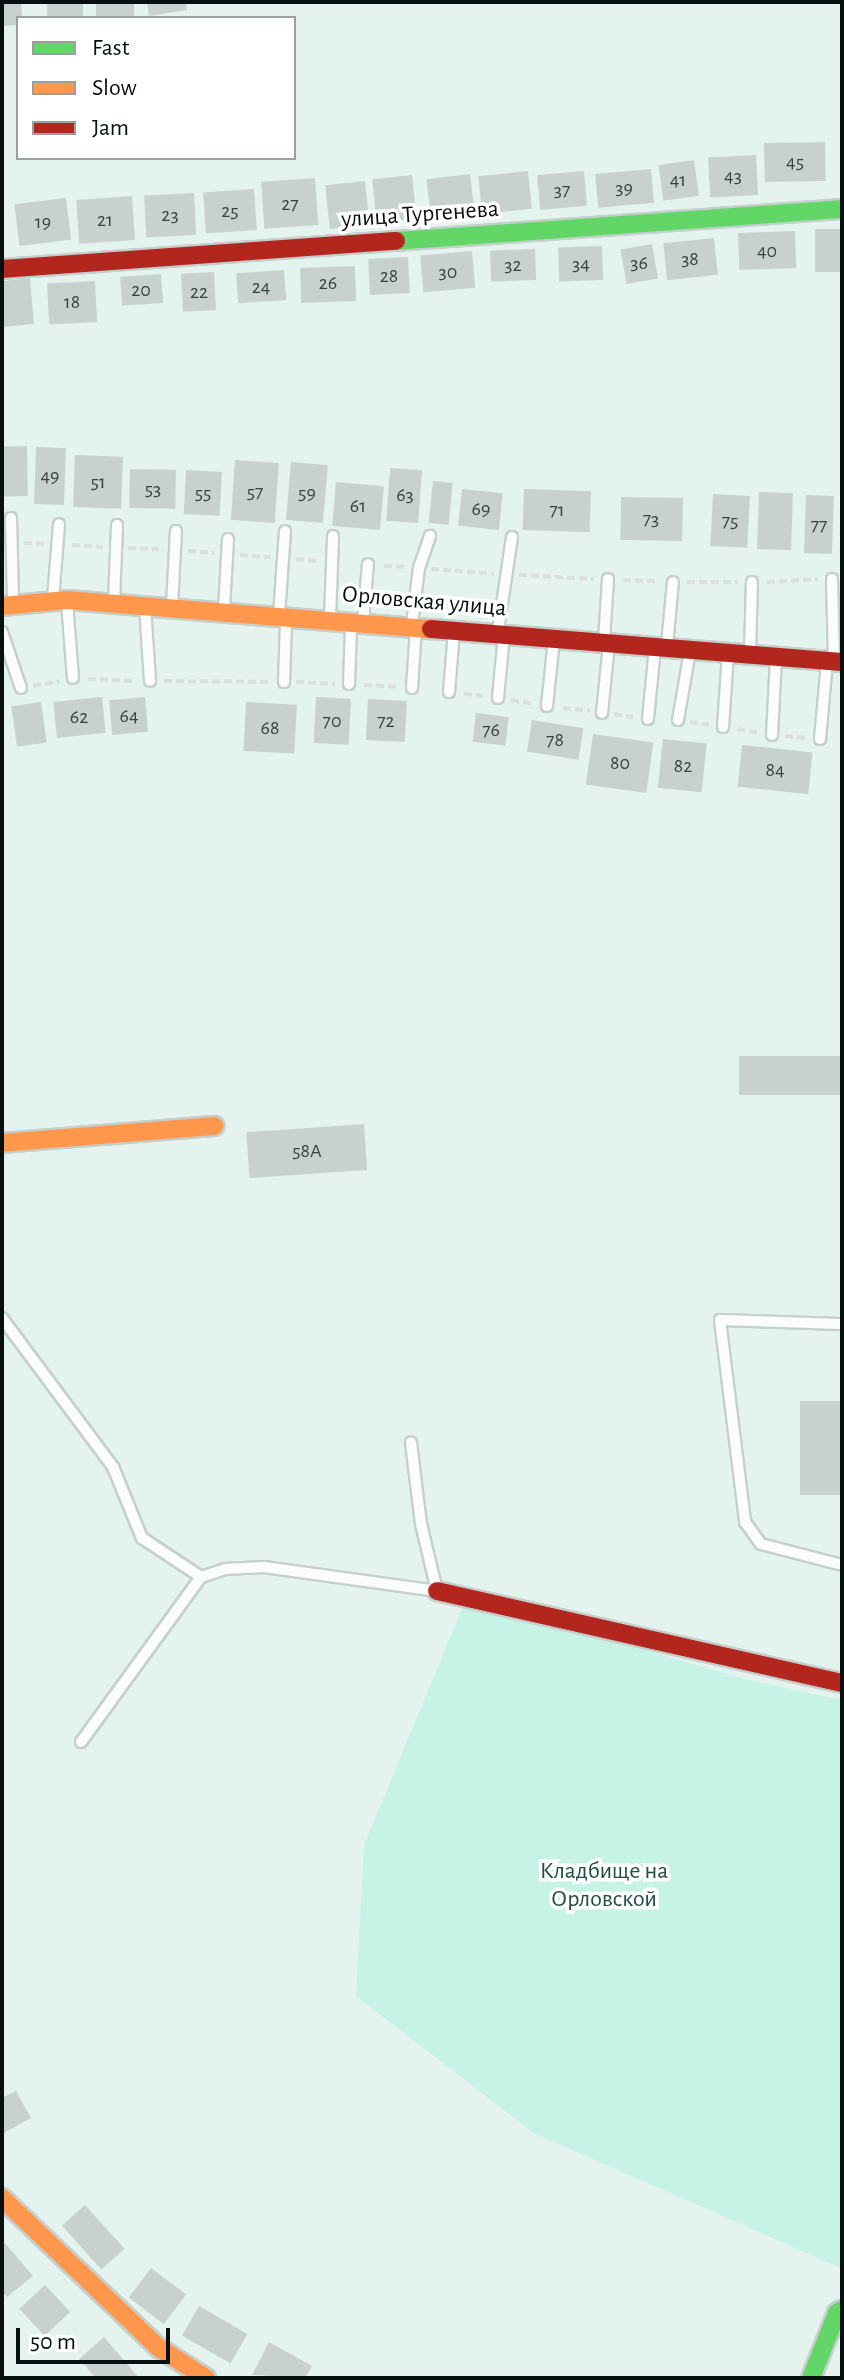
<!DOCTYPE html>
<meta charset="utf-8">
<style>
body{margin:0}
#map{position:relative;width:844px;height:2380px;overflow:hidden;background:#e5f3ef;font-family:"Alegreya Sans",sans-serif}
div>[style]{position:absolute}
[style*='--x']{left:calc(var(--x)*1px);top:calc(var(--y)*1px);width:calc(var(--w)*1px);rotate:calc(var(--a)*1deg)}
.green>*{inset:0;background:#c7f3e7}
.building>*{inset:0;background:#c7d2cf;transform-origin:0 0}
.path>*{height:4px;margin-top:-2px;transform-origin:0;background:repeating-linear-gradient(90deg,#dadedc 0 8px,transparent 0 12px)}
.roads{filter:drop-shadow(2px 0 #c5d0cd) drop-shadow(-2px 0 #c5d0cd) drop-shadow(0 2px #c5d0cd) drop-shadow(0 -2px #c5d0cd)}
.lane>*{height:10px;margin:-5px;padding:0 5px;transform-origin:5px;border-radius:5px;background:#fbfdfd}
.fast>*{height:18px;margin:-9px;padding:0 9px;transform-origin:9px;border-radius:9px;background:#63d668}
.slow>*{height:18px;margin:-9px;padding:0 9px;transform-origin:9px;border-radius:9px;background:#ff974d}
.jam>*{height:18px;margin:-9px;padding:0 9px;transform-origin:9px;border-radius:9px;background:#b3261e}
span{translate:-50% -50%;white-space:nowrap;text-align:center;line-height:1.15;-webkit-text-stroke:7px #fff;paint-order:stroke}
.number-label{font-size:20px;color:#37403e}
.number-label span{-webkit-text-stroke-width:0}
.street-label{font-size:24px;color:#07100e}
.park-label{font-size:24px;color:#234e43}
.frame{position:absolute;inset:0;border:4px solid #07100e;pointer-events:none}
.legend{position:absolute;left:16px;top:16px;width:280px;height:144px;box-sizing:border-box;background:#fff;border:2px solid #9c9f9f;margin:0;padding:10px 14px;list-style:none;font-size:24px;color:#07100e}
.legend li{display:flex;align-items:center;gap:16px;height:40px}
.legend b{width:40px;border:2px solid #9c9f9f}
.scale{position:absolute;left:16px;top:2328px;width:154px;height:36px;box-sizing:border-box;border:4px solid #07100e;border-top:0;padding-left:10px;font-size:24px;line-height:28px;white-space:nowrap;color:#07100e;-webkit-text-stroke:6px #fff;paint-order:stroke}
</style>
<div id="map">
<div class="green">
<i style="clip-path:polygon(466px 1599px,749px 1680px,842px 1700px,841px 2268px,535px 2134px,356px 1996px,364px 1845px)"></i>
</div>
<div class="building">
<i style="clip-path:polygon(2px 2px,21px 2px,22px 18px,18px 18px,18px 25px,2px 26px)"></i>
<i style="left:47px;top:2px;width:36px;height:16px"></i>
<i style="left:96px;top:2px;width:38px;height:16px"></i>
<i style="clip-path:polygon(147px 2px,186px 2px,187px 10px,149px 16px)"></i>
<i style="left:825px;top:142px;width:39px;height:61px;rotate:89deg"></i>
<i style="left:756px;top:155px;width:40px;height:48px;rotate:87deg"></i>
<i style="left:694px;top:160px;width:36px;height:36px;rotate:82deg"></i>
<i style="left:651px;top:169px;width:34px;height:56px;rotate:85deg"></i>
<i style="left:528px;top:171px;width:38px;height:50px;rotate:84deg"></i>
<i style="left:584px;top:171px;width:35px;height:47px;rotate:85deg"></i>
<i style="left:470px;top:174px;width:41px;height:44px;rotate:83deg"></i>
<i style="left:412px;top:175px;width:44px;height:40px;rotate:84deg"></i>
<i style="left:315px;top:178px;width:47px;height:54px;rotate:86deg"></i>
<i style="left:365px;top:181px;width:44px;height:40px;rotate:84deg"></i>
<i style="left:254px;top:189px;width:41px;height:51px;rotate:86deg"></i>
<i style="left:194px;top:193px;width:42px;height:50px;rotate:87deg"></i>
<i style="left:132px;top:196px;width:44px;height:56px;rotate:86deg"></i>
<i style="left:66px;top:198px;width:42px;height:52px;rotate:83deg"></i>
<i style="left:842px;top:229px;width:43px;height:27px;rotate:90deg"></i>
<i style="left:795px;top:231px;width:37px;height:57px;rotate:88deg"></i>
<i style="left:714px;top:238px;width:37px;height:51px;rotate:84deg"></i>
<i style="left:652px;top:244px;width:35px;height:32px;rotate:80deg"></i>
<i style="left:602px;top:246px;width:34px;height:44px;rotate:88deg"></i>
<i style="left:535px;top:249px;width:31px;height:45px;rotate:88deg"></i>
<i style="left:472px;top:251px;width:37px;height:52px;rotate:85deg"></i>
<i style="left:408px;top:257px;width:36px;height:40px;rotate:87deg"></i>
<i style="left:355px;top:266px;width:35px;height:55px;rotate:88deg"></i>
<i style="left:284px;top:270px;width:30px;height:48px;rotate:86deg"></i>
<i style="left:214px;top:272px;width:38px;height:33px;rotate:87deg"></i>
<i style="left:161px;top:274px;width:29px;height:41px;rotate:86deg"></i>
<i style="clip-path:polygon(30px 278px,34px 324px,2px 327px,2px 281px)"></i>
<i style="left:95px;top:281px;width:41px;height:48px;rotate:87deg"></i>
<i style="left:27px;top:446px;width:50px;height:25px;rotate:89deg"></i>
<i style="left:36px;top:447px;width:30px;height:57px;rotate:2deg"></i>
<i style="left:75px;top:455px;width:48px;height:52px;rotate:2deg"></i>
<i style="left:235px;top:460px;width:44px;height:60px;rotate:4deg"></i>
<i style="left:291px;top:462px;width:37px;height:58px;rotate:5deg"></i>
<i style="left:390px;top:468px;width:32px;height:53px;rotate:4deg"></i>
<i style="left:130px;top:469px;width:46px;height:39px;rotate:1deg"></i>
<i style="left:186px;top:470px;width:36px;height:44px;rotate:3deg"></i>
<i style="left:433px;top:481px;width:20px;height:42px;rotate:6deg"></i>
<i style="left:336px;top:482px;width:48px;height:44px;rotate:5deg"></i>
<i style="left:462px;top:489px;width:41px;height:37px;rotate:6deg"></i>
<i style="left:524px;top:489px;width:67px;height:41px;rotate:2deg"></i>
<i style="left:759px;top:492px;width:34px;height:57px;rotate:2deg"></i>
<i style="left:713px;top:494px;width:37px;height:52px;rotate:3deg"></i>
<i style="left:806px;top:495px;width:28px;height:58px;rotate:2deg"></i>
<i style="left:621px;top:497px;width:62px;height:43px;rotate:1deg"></i>
<i style="left:102px;top:697px;width:36px;height:49px;rotate:84deg"></i>
<i style="left:145px;top:697px;width:35px;height:36px;rotate:85deg"></i>
<i style="left:316px;top:697px;width:35px;height:46px;rotate:3deg"></i>
<i style="left:368px;top:699px;width:39px;height:41px;rotate:3deg"></i>
<i style="left:41px;top:702px;width:41px;height:30px;rotate:82deg"></i>
<i style="left:246px;top:702px;width:51px;height:49px;rotate:3deg"></i>
<i style="left:476px;top:713px;width:33px;height:29px;rotate:7deg"></i>
<i style="left:532px;top:720px;width:52px;height:32px;rotate:9deg"></i>
<i style="left:593px;top:734px;width:61px;height:51px;rotate:8deg"></i>
<i style="left:663px;top:739px;width:44px;height:49px;rotate:6deg"></i>
<i style="left:742px;top:745px;width:71px;height:42px;rotate:6deg"></i>
<i style="left:842px;top:1056px;width:39px;height:103px;rotate:90deg"></i>
<i style="left:364px;top:1124px;width:46px;height:118px;rotate:86deg"></i>
<i style="left:842px;top:1401px;width:94px;height:42px;rotate:90deg"></i>
<i style="clip-path:polygon(16px 2091px,31px 2118px,2px 2134px,2px 2098px)"></i>
<i style="left:85px;top:2205px;width:59px;height:31px;rotate:48deg"></i>
<i style="clip-path:polygon(5px 2243px,33px 2276px,7px 2297px,2px 2291px,2px 2246px)"></i>
<i style="left:151px;top:2268px;width:44px;height:37px;rotate:37deg"></i>
<i style="left:45px;top:2285px;width:37px;height:35px;rotate:47deg"></i>
<i style="left:199px;top:2306px;width:56px;height:34px;rotate:30deg"></i>
<i style="clip-path:polygon(104px 2337px,139px 2378px,96px 2378px,79px 2359px)"></i>
<i style="clip-path:polygon(269px 2342px,312px 2366px,305px 2378px,252px 2375px)"></i>
</div>
<div class="path">
<i style="--x:24;--y:543;--w:20;--a:3"></i>
<i style="--x:72;--y:545;--w:31;--a:4"></i>
<i style="--x:128;--y:548;--w:31;--a:2"></i>
<i style="--x:188;--y:551;--w:27;--a:4"></i>
<i style="--x:240;--y:555;--w:31;--a:4"></i>
<i style="--x:296;--y:559;--w:23;--a:5"></i>
<i style="--x:384;--y:566;--w:23;--a:2"></i>
<i style="--x:431;--y:569;--w:63;--a:4.5"></i>
<i style="--x:519;--y:575;--w:75;--a:3.1"></i>
<i style="--x:623;--y:580;--w:35;--a:2"></i>
<i style="--x:687;--y:582;--w:51;--a:0"></i>
<i style="--x:767;--y:582;--w:51;--a:-3.4"></i>
<i style="--x:88;--y:679;--w:47;--a:2.4"></i>
<i style="--x:164;--y:681;--w:107;--a:0.5"></i>
<i style="--x:296;--y:682;--w:39;--a:3"></i>
<i style="--x:364;--y:685;--w:35;--a:3"></i>
<i style="--x:33;--y:686;--w:27;--a:-10"></i>
<i style="--x:464;--y:694;--w:19;--a:6"></i>
<i style="--x:511;--y:700;--w:23;--a:10"></i>
<i style="--x:563;--y:708;--w:27;--a:6"></i>
<i style="--x:614;--y:714;--w:19;--a:9"></i>
<i style="--x:690;--y:722;--w:19;--a:9"></i>
<i style="--x:737;--y:729;--w:23;--a:10"></i>
<i style="--x:785;--y:736;--w:23;--a:5"></i>
</div>
<div class="roads">
<div class="lane">
<i style="--x:11;--y:518;--w:84;--a:88.6"></i>
<i style="--x:832;--y:579;--w:80;--a:88.6"></i>
<i style="--x:53;--y:599;--w:75;--a:-85.4"></i>
<i style="--x:114;--y:601;--w:76;--a:-87.7"></i>
<i style="--x:67;--y:602;--w:76;--a:85.5"></i>
<i style="--x:172;--y:605;--w:74;--a:-86.9"></i>
<i style="--x:145;--y:607;--w:74;--a:86.1"></i>
<i style="--x:224;--y:609;--w:70;--a:-86.7"></i>
<i style="--x:279;--y:615;--w:84;--a:-85.9"></i>
<i style="--x:330;--y:619;--w:83;--a:-87.9"></i>
<i style="--x:363;--y:621;--w:57;--a:-85"></i>
<i style="--x:412;--y:624;--w:56;--a:-82.9"></i>
<i style="--x:419;--y:568;--w:34;--a:-71"></i>
<i style="--x:498;--y:631;--w:95;--a:-81.5"></i>
<i style="--x:2;--y:632;--w:59;--a:71.3"></i>
<i style="--x:604;--y:640;--w:61;--a:-86.2"></i>
<i style="--x:667;--y:645;--w:63;--a:-84.6"></i>
<i style="--x:750;--y:652;--w:70;--a:-88.4"></i>
<i style="--x:284;--y:682;--w:61;--a:-88.1"></i>
<i style="--x:349;--y:684;--w:58;--a:-88"></i>
<i style="--x:412;--y:688;--w:60;--a:-86.2"></i>
<i style="--x:449;--y:692;--w:61;--a:-85.3"></i>
<i style="--x:498;--y:698;--w:63;--a:-84.6"></i>
<i style="--x:547;--y:706;--w:67;--a:-84"></i>
<i style="--x:602;--y:713;--w:69;--a:-84.2"></i>
<i style="--x:648;--y:719;--w:71;--a:-84.4"></i>
<i style="--x:678;--y:720;--w:70;--a:-80.1"></i>
<i style="--x:723;--y:727;--w:73;--a:-86.1"></i>
<i style="--x:772;--y:735;--w:77;--a:-87"></i>
<i style="--x:820;--y:739;--w:77;--a:-84.8"></i>
<i style="--x:2;--y:1318;--w:186;--a:53.3"></i>
<i style="--x:113;--y:1467;--w:77;--a:67.8"></i>
<i style="--x:142;--y:1538;--w:71;--a:33.5"></i>
<i style="--x:842;--y:1324;--w:122;--a:-178.1"></i>
<i style="--x:720;--y:1320;--w:204;--a:82.9"></i>
<i style="--x:745;--y:1522;--w:27;--a:54"></i>
<i style="--x:761;--y:1544;--w:84;--a:14.5"></i>
<i style="--x:81;--y:1742;--w:204;--a:-54"></i>
<i style="--x:201;--y:1577;--w:25;--a:-18"></i>
<i style="--x:225;--y:1569;--w:39;--a:-3"></i>
<i style="--x:264;--y:1567;--w:175;--a:7.9"></i>
<i style="--x:437;--y:1591;--w:69;--a:-103.4"></i>
<i style="--x:421;--y:1524;--w:82;--a:-97"></i>
</div>
<div class="fast">
<i style="--x:396;--y:241;--w:447;--a:-4.1"></i>
<i style="--x:811;--y:2378;--w:70;--a:-68.2"></i>
<i style="--x:837;--y:2313;--w:6;--a:-31"></i>
</div>
<div class="slow">
<i style="--x:2;--y:606;--w:65;--a:-5.3"></i>
<i style="--x:67;--y:600;--w:365;--a:4.6"></i>
<i style="--x:2;--y:1143;--w:213;--a:-4.6"></i>
<i style="--x:2;--y:2198;--w:217;--a:43.7"></i>
<i style="--x:159;--y:2348;--w:56;--a:32.6"></i>
</div>
<div class="jam">
<i style="--x:2;--y:269;--w:395;--a:-4.1"></i>
<i style="--x:431;--y:629;--w:412;--a:4.6"></i>
<i style="--x:437;--y:1591;--w:415;--a:12.8"></i>
</div>
</div>
<div class="number-label">
<span style="left:795px;top:162px">45</span>
<span style="left:733px;top:176px">43</span>
<span style="left:678px;top:180px">41</span>
<span style="left:624px;top:188px">39</span>
<span style="left:562px;top:190px">37</span>
<span style="left:290px;top:204px">27</span>
<span style="left:230px;top:211px">25</span>
<span style="left:170px;top:215px">23</span>
<span style="left:105px;top:220px">21</span>
<span style="left:43px;top:222px">19</span>
<span style="left:767px;top:251px">40</span>
<span style="left:690px;top:259px">38</span>
<span style="left:639px;top:263px">36</span>
<span style="left:581px;top:264px">34</span>
<span style="left:513px;top:265px">32</span>
<span style="left:448px;top:272px">30</span>
<span style="left:389px;top:276px">28</span>
<span style="left:328px;top:283px">26</span>
<span style="left:261px;top:287px">24</span>
<span style="left:141px;top:290px">20</span>
<span style="left:199px;top:292px">22</span>
<span style="left:72px;top:302px">18</span>
<span style="left:50px;top:476px">49</span>
<span style="left:98px;top:482px">51</span>
<span style="left:153px;top:489px">53</span>
<span style="left:255px;top:492px">57</span>
<span style="left:203px;top:493px">55</span>
<span style="left:307px;top:493px">59</span>
<span style="left:405px;top:495px">63</span>
<span style="left:358px;top:506px">61</span>
<span style="left:481px;top:509px">69</span>
<span style="left:557px;top:510px">71</span>
<span style="left:651px;top:519px">73</span>
<span style="left:730px;top:521px">75</span>
<span style="left:819px;top:525px">77</span>
<span style="left:129px;top:716px">64</span>
<span style="left:79px;top:717px">62</span>
<span style="left:332px;top:721px">70</span>
<span style="left:386px;top:721px">72</span>
<span style="left:270px;top:728px">68</span>
<span style="left:491px;top:730px">76</span>
<span style="left:555px;top:740px">78</span>
<span style="left:620px;top:763px">80</span>
<span style="left:683px;top:766px">82</span>
<span style="left:775px;top:770px">84</span>
<span style="left:307px;top:1151px">58А</span>
</div>
<div class="street-label">
<span style="left:420px;top:215px;rotate:-4deg">улица Тургенева</span>
<span style="left:424px;top:602px;rotate:5deg">Орловская улица</span>
</div>
<div class="park-label">
<span style="left:604px;top:1886px">Кладбище на<br>Орловской</span>
</div>
<div class="frame"></div>
<ul class="legend">
<li><b style="height:10px;background:#63d668"></b>Fast</li>
<li><b style="height:10px;background:#ff974d"></b>Slow</li>
<li><b style="height:10px;background:#b3261e"></b>Jam</li>
</ul>
<div class="scale">50 m</div>
</div>
